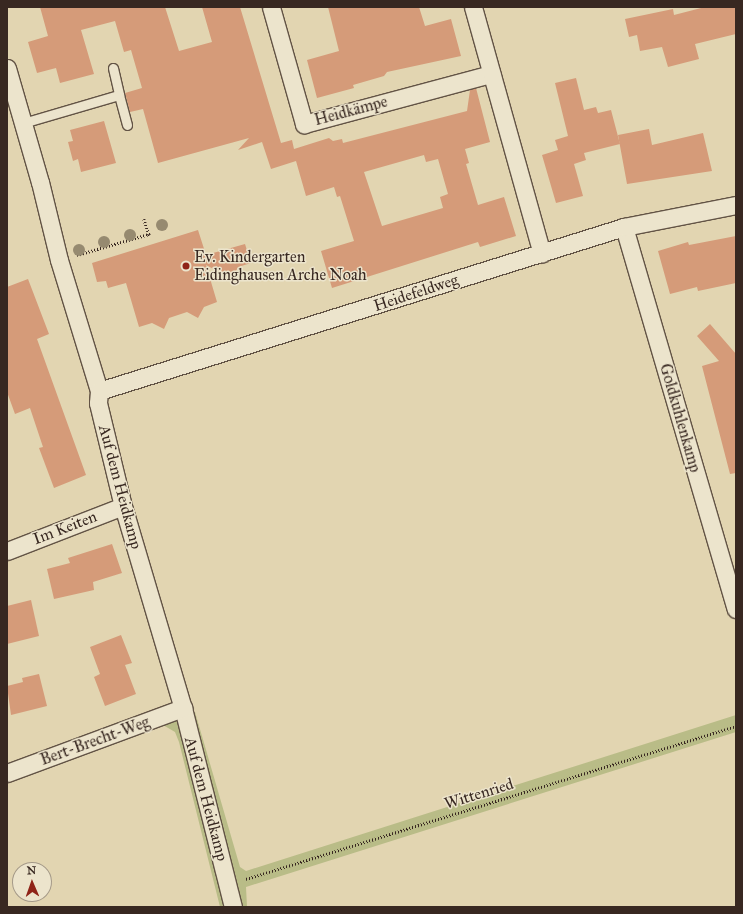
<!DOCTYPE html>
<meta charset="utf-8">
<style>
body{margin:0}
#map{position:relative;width:743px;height:914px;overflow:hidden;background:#e2d5b1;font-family:"IM FELL Great Primer",serif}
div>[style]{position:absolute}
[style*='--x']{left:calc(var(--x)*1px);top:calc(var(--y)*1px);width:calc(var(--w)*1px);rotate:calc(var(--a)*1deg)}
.green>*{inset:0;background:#b9bc87}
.building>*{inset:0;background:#d59b79}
.path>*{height:2.5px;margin-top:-1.25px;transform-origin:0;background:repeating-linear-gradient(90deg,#382821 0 1px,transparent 0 3px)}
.roads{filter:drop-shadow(1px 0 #625345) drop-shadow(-1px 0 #625345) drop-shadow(0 1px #625345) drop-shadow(0 -1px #625345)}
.service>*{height:9px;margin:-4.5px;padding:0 4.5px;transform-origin:4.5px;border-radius:4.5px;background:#ece4cc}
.minor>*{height:17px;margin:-8.5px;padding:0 8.5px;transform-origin:8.5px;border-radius:8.5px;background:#ece4cc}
.trees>*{width:12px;height:12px;margin:-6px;border-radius:50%;background:#968a70}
.dots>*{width:11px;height:11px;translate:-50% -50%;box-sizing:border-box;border:2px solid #ece4cc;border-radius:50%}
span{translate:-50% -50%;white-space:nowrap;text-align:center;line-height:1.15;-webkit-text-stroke:3px #ece4cc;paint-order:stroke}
.street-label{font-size:16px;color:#382821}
.poi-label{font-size:16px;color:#382821}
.left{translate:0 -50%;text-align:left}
.frame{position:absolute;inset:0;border:8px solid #382821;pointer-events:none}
.north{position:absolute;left:12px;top:862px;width:40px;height:40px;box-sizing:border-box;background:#ece4cc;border:1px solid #a49988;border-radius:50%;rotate:358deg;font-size:11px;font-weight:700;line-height:16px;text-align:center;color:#382821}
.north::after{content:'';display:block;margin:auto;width:14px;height:18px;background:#8f2418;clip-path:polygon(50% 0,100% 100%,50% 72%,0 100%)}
</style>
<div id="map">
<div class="green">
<i style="clip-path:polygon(195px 712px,240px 867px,246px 871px,736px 715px,736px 732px,246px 887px,247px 907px,220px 907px,179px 742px,175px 732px,163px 725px)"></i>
</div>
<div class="building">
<i style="clip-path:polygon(evenodd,40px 7px,165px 7px,179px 51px,212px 42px,202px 7px,240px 7px,281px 143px,292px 140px,294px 149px,329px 138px,333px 141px,342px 139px,343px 143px,467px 111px,470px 90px,476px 88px,490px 142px,465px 149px,469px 163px,466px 164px,478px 205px,504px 197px,516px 236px,480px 247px,478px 242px,332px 288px,321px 251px,354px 241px,340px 196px,337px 197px,334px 187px,306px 196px,296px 161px,271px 169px,262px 142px,238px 150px,249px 138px,158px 163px,143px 109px,130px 112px,125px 93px,142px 88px,131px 50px,124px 52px,115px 21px,81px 30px,94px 74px,60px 83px,56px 68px,37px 73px,28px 42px,48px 36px,40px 7px,424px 155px,426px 162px,438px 159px,448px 194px,440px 197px,443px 208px,382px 226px,364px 172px,424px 155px)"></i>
<i style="clip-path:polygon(328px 7px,419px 7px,425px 26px,451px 19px,461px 56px,387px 72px,384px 76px,353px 85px,354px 88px,317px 98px,307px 60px,339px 51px)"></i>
<i style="clip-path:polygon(705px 7px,736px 7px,736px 34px,695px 44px,699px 59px,668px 67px,662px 47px,640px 51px,637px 35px,629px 37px,625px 19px,673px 9px,674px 15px)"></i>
<i style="clip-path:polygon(576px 78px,584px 110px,596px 107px,598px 113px,611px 110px,620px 144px,584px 153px,586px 160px,574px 164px,583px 196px,556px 203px,542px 155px,558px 150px,555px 140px,568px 136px,555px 83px)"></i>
<i style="clip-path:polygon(104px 121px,116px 163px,81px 172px,78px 159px,73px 161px,68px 142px,73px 141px,70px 130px)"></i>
<i style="clip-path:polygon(649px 129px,652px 145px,703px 133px,712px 171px,627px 184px,618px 135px)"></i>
<i style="clip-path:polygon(198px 230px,206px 255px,245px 244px,251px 263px,238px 267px,232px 279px,206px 265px,217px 302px,204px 307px,198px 318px,187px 312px,169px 318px,164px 329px,152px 323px,139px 327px,126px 283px,108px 288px,106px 281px,97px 282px,92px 263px)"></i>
<i style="clip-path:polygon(736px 236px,736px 283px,698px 291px,697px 287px,670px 294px,658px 251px,688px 242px,689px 245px)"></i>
<i style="clip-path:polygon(28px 279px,49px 334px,37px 339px,86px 475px,54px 488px,39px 448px,43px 447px,30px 408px,15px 414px,7px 392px,7px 287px)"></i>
<i style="clip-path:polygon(710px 324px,736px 354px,736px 473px,730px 474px,702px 366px,719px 361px,697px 336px)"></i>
<i style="clip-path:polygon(112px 544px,122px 573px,93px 582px,94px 590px,54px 599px,47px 569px,70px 563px,68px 558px)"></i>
<i style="clip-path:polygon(31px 600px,39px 636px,7px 644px,7px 606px)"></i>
<i style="clip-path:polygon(121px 635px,132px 663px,125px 665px,136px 694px,105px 706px,94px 677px,100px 674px,90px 647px)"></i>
<i style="clip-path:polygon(39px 674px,47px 706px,11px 715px,7px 686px,23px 682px,22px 678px)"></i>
</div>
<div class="path">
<i style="--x:144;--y:219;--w:16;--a:72"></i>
<i style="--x:77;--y:255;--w:75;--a:-16.3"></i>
<i style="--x:149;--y:234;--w:2;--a:63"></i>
<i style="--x:246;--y:879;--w:513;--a:-17.34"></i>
</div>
<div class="roads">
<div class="service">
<i style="--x:113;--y:68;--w:28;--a:77"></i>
<i style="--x:23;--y:123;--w:100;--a:-16.3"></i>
<i style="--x:119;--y:95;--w:31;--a:75"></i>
</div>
<div class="minor">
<i style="--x:271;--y:7;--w:122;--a:74.2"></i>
<i style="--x:304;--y:124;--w:194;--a:-15"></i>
<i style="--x:473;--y:7;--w:256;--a:74.4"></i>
<i style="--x:7;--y:68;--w:119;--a:73.9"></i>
<i style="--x:40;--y:182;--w:80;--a:76.3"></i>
<i style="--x:59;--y:260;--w:137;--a:73"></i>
<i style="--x:99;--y:391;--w:12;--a:95"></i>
<i style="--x:98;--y:403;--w:106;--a:76.4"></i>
<i style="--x:123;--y:506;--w:211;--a:73.5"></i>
<i style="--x:183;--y:708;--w:205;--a:75.9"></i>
<i style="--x:624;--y:227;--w:398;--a:73.7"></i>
<i style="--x:99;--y:391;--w:550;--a:-17.35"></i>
<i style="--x:624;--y:227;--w:114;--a:-11.1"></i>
<i style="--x:7;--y:551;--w:124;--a:-21.2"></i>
<i style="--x:7;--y:773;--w:188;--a:-20.3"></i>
</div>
</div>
<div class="trees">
<i style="left:162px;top:225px"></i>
<i style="left:130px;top:235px"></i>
<i style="left:104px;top:242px"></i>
<i style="left:79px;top:250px"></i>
</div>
<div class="dots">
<i style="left:186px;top:266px;background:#8f2418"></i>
</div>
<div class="street-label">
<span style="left:351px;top:111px;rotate:-15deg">Heidkämpe</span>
<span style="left:416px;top:293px;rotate:-18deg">Heidefeldweg</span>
<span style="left:680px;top:418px;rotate:74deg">Goldkuhlenkamp</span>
<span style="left:120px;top:487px;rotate:75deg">Auf dem Heidkamp</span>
<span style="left:65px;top:528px;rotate:-21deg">Im Keiten</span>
<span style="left:95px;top:741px;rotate:-20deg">Bert-Brecht-Weg</span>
<span style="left:479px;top:794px;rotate:-17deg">Wittenried</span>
<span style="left:206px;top:799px;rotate:75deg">Auf dem Heidkamp</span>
</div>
<div class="poi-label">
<span class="left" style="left:194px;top:266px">Ev. Kindergarten<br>Eidinghausen Arche Noah</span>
</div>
<div class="frame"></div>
<div class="north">N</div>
</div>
